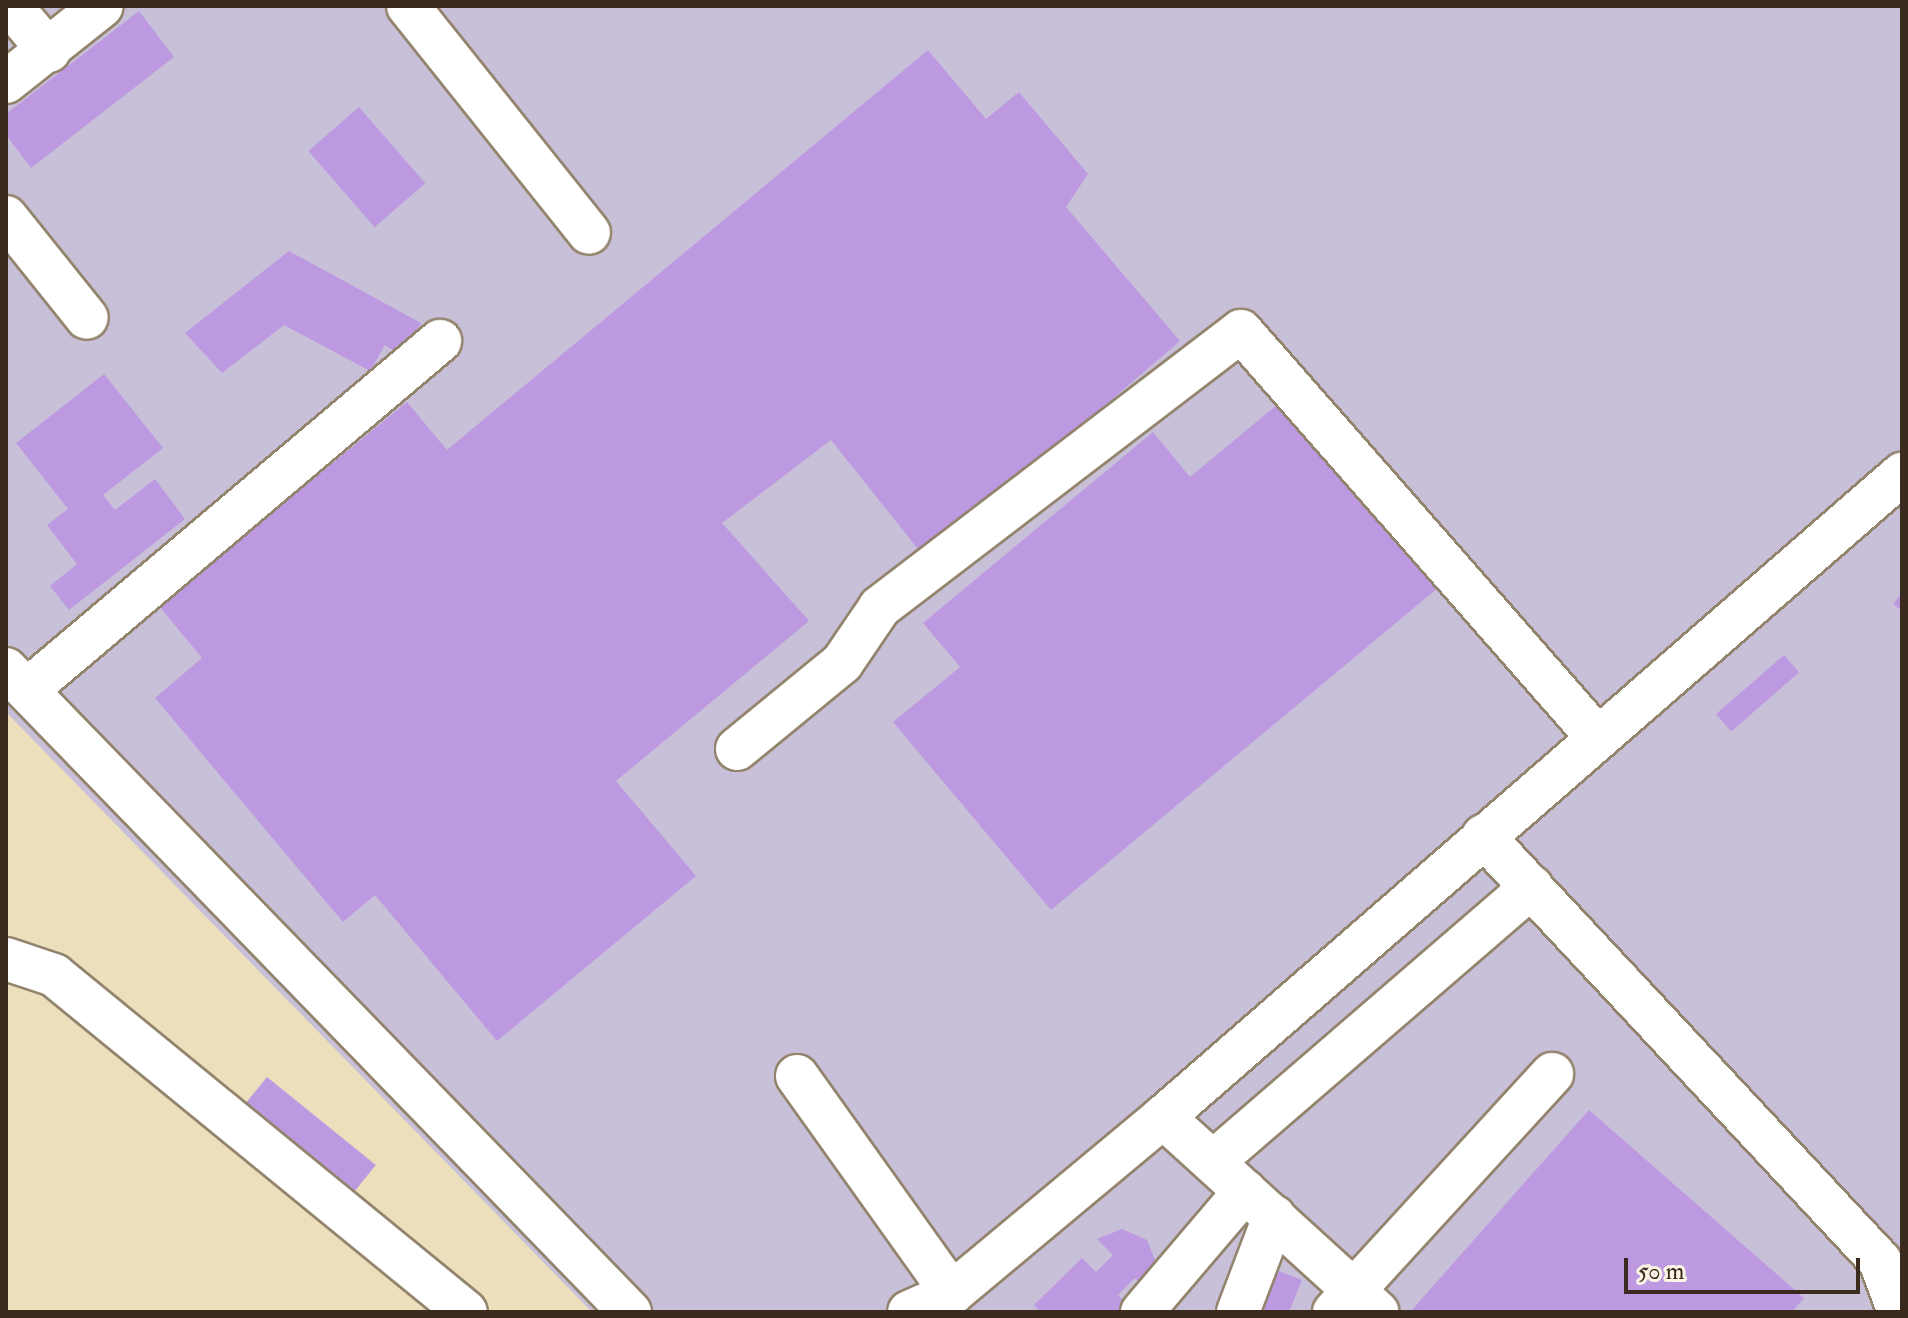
<!DOCTYPE html>
<style>
body{margin:0}
#map{position:relative;width:1908px;height:1318px;overflow:hidden;background:#ebdfbc;font-family:"IM FELL Double Pica",serif}
div>[style]{position:absolute}
[style*='--x']{left:calc(var(--x)*1px);top:calc(var(--y)*1px);width:calc(var(--w)*1px);rotate:calc(var(--a)*1deg)}
.industrial>*{inset:0;background:#c8c0d8}
.building>*{inset:0;background:#bd99e1;transform-origin:0 0}
.roads{filter:drop-shadow(2px 0 #93846d) drop-shadow(-2px 0 #93846d) drop-shadow(0 2px #93846d) drop-shadow(0 -2px #93846d)}
.minor>*{height:42px;margin:-21px;padding:0 21px;transform-origin:21px;border-radius:21px;background:#fff}
span{translate:-50% -50%;white-space:nowrap;text-align:center;line-height:1.15;-webkit-text-stroke:8px #fcf5e5;paint-order:stroke}
.frame{position:absolute;inset:0;border:8px solid #3b2a1e;pointer-events:none}
.scale{position:absolute;left:1624px;top:1258px;width:236px;height:36px;box-sizing:border-box;border:4px solid #3b2a1e;border-top:0;padding-left:10px;font-size:24px;line-height:28px;white-space:nowrap;color:#3b2a1e;-webkit-text-stroke:6px #fcf5e5;paint-order:stroke}
</style>
<div id="map">
<div class="industrial">
<i style="clip-path:polygon(6px 6px,1902px 6px,1902px 1312px,592px 1312px,6px 712px)"></i>
</div>
<div class="building">
<i style="clip-path:polygon(139px 11px,174px 57px,31px 168px,6px 135px,6px 114px)"></i>
<i style="clip-path:polygon(928px 50px,986px 119px,1019px 92px,1088px 174px,1066px 207px,1180px 341px,926px 559px,831px 440px,722px 523px,809px 621px,616px 781px,696px 876px,497px 1041px,375px 895px,343px 922px,155px 698px,202px 658px,159px 606px,407px 402px,447px 450px)"></i>
<i style="left:359px;top:107px;width:101px;height:67px;rotate:49deg"></i>
<i style="clip-path:polygon(289px 251px,421px 323px,401px 356px,385px 345px,370px 371px,284px 325px,222px 373px,185px 333px)"></i>
<i style="clip-path:polygon(104px 374px,163px 448px,103px 495px,115px 510px,155px 479px,185px 519px,69px 610px,50px 586px,77px 564px,47px 525px,68px 509px,16px 443px)"></i>
<i style="clip-path:polygon(1289px 395px,1445px 582px,1051px 910px,893px 722px,960px 667px,923px 623px,1153px 432px,1190px 477px)"></i>
<i style="clip-path:polygon(1902px 593px,1902px 611px,1893px 604px)"></i>
<i style="left:1784px;top:655px;width:23px;height:90px;rotate:49deg"></i>
<i style="left:267px;top:1077px;width:140px;height:41px;rotate:39deg"></i>
<i style="clip-path:polygon(1589px 1110px,1804px 1298px,1792px 1312px,1410px 1312px)"></i>
<i style="clip-path:polygon(1122px 1229px,1147px 1240px,1157px 1265px,1146px 1290px,1135px 1278px,1118px 1295px,1132px 1309px,1129px 1312px,1041px 1312px,1034px 1305px,1082px 1258px,1096px 1272px,1113px 1255px,1097px 1239px)"></i>
<i style="clip-path:polygon(1271px 1268px,1302px 1280px,1289px 1312px,1253px 1312px)"></i>
</div>
<div class="roads">
<div class="minor">
<i style="--x:11;--y:6;--w:59;--a:49.8"></i>
<i style="--x:408;--y:6;--w:290;--a:51.4"></i>
<i style="--x:6;--y:82;--w:122;--a:-38.4"></i>
<i style="--x:6;--y:217;--w:129;--a:51.3"></i>
<i style="--x:6;--y:669;--w:896;--a:45.86"></i>
<i style="--x:27;--y:690;--w:541;--a:-40.2"></i>
<i style="--x:737;--y:749;--w:136;--a:-39.3"></i>
<i style="--x:842;--y:663;--w:68;--a:-55.8"></i>
<i style="--x:880;--y:607;--w:454;--a:-37.4"></i>
<i style="--x:1241;--y:331;--w:540;--a:48.75"></i>
<i style="--x:1483;--y:836;--w:582;--a:46.95"></i>
<i style="--x:1880;--y:1261;--w:54;--a:69.6"></i>
<i style="--x:6;--y:959;--w:51;--a:18.4"></i>
<i style="--x:54;--y:975;--w:532;--a:39.28"></i>
<i style="--x:797;--y:1076;--w:267;--a:54.5"></i>
<i style="--x:1163;--y:1117;--w:290;--a:42.3"></i>
<i style="--x:1213;--y:1162;--w:421;--a:-40.8"></i>
<i style="--x:909;--y:1312;--w:47;--a:-23.8"></i>
<i style="--x:952;--y:1293;--w:275;--a:-39.8"></i>
<i style="--x:1163;--y:1117;--w:980;--a:-41.03"></i>
<i style="--x:1142;--y:1312;--w:159;--a:-49.6"></i>
<i style="--x:1238;--y:1312;--w:102;--a:-69.2"></i>
<i style="--x:1334;--y:1312;--w:323;--a:-47.5"></i>
</div>
</div>
<div class="frame"></div>
<div class="scale">50 m</div>
</div>
